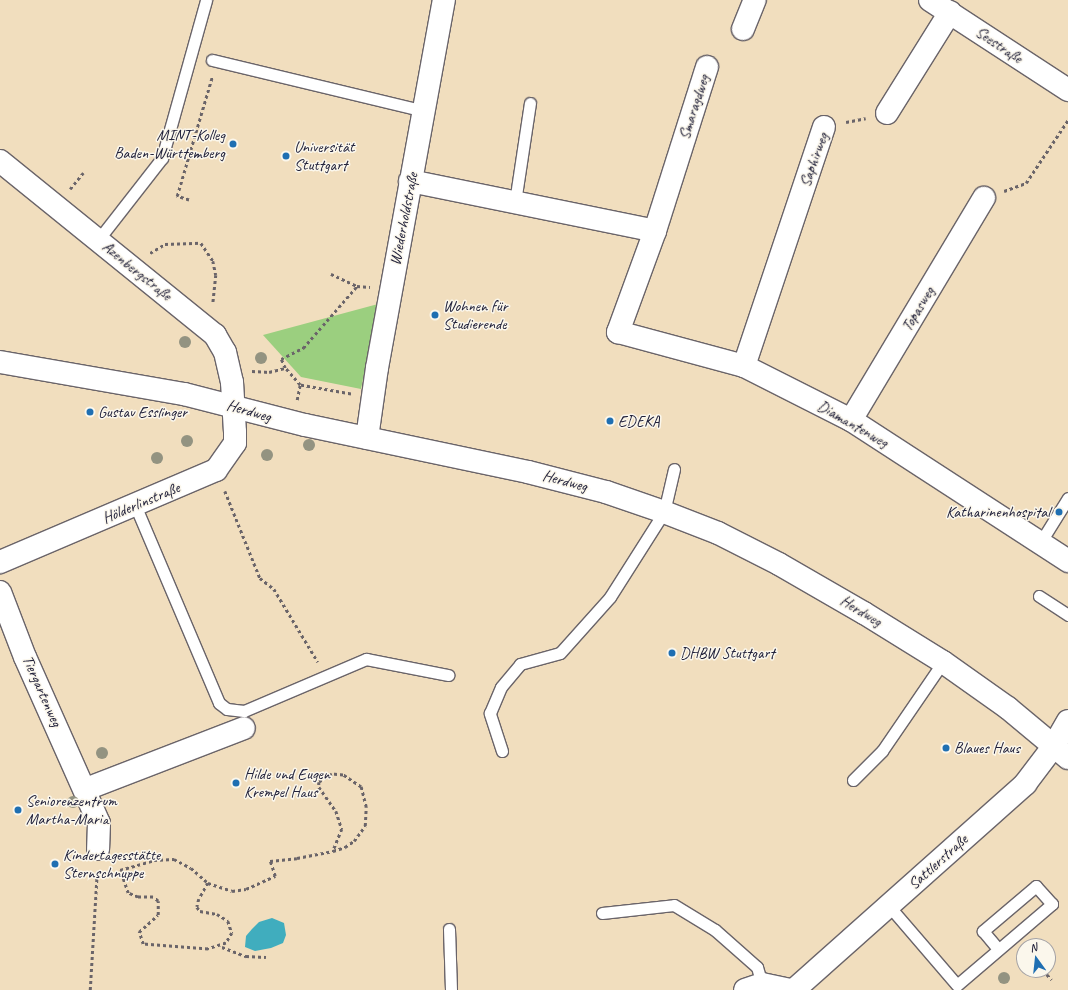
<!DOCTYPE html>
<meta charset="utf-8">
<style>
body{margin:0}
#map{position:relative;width:1068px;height:990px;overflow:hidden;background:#f1debe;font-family:Caveat,sans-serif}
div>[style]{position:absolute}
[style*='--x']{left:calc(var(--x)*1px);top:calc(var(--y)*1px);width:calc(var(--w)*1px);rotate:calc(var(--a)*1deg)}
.green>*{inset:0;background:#9bcf7f}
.water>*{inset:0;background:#40adbe}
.path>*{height:2.5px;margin-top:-1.25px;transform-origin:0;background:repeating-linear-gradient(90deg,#6a6469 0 3px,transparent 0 6px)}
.roads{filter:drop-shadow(1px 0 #6a6469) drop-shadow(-1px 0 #6a6469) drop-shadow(0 1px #6a6469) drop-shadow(0 -1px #6a6469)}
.lane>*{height:11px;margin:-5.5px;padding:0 5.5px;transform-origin:5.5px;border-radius:5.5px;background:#fff}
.street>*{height:22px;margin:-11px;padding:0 11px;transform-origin:11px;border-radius:11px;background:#fff}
.secondary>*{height:22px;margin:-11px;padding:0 11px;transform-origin:11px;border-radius:11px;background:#fff}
.trees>*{width:12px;height:12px;margin:-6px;border-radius:50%;background:#939381}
.dots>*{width:11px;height:11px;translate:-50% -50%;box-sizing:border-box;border:2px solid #fbf7ec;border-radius:50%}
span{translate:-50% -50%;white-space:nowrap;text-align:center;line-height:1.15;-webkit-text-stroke:3px #fbf7ec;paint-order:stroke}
.street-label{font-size:16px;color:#22223b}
.poi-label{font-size:16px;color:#22223b}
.right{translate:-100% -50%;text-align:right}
.left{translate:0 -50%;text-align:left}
.north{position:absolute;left:1016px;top:938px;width:40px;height:40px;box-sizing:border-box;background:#fbf7ec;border:1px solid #a4a2a5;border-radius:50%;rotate:345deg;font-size:11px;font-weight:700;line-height:16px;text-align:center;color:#22223b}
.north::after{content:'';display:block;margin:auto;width:14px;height:18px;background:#1f6fb2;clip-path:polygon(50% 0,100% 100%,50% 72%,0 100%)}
</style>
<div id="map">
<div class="green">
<i style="clip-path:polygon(378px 304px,361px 389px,301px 377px,263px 335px)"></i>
</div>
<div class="water">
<i style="clip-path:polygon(272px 918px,284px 923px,286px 935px,283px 943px,271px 948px,255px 951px,245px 947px,246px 936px,252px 929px,259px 922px)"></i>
</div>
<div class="path">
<i style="--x:846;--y:122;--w:20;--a:-11"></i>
<i style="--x:70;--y:189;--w:21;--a:-51"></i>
<i style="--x:1004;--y:191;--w:23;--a:-20"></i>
<i style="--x:1026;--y:183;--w:76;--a:-56.3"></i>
<i style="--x:189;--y:200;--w:13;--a:-162"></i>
<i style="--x:177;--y:196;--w:124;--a:-73.6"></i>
<i style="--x:150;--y:253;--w:17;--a:-31"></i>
<i style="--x:165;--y:244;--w:36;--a:-2"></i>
<i style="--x:201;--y:243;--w:22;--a:56"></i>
<i style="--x:213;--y:261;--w:14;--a:78"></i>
<i style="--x:216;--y:275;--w:29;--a:96"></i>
<i style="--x:331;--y:274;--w:29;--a:25"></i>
<i style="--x:252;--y:371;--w:17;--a:3"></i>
<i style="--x:269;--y:372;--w:16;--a:-14"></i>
<i style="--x:351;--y:394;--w:52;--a:-170"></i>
<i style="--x:300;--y:385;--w:23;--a:-131"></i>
<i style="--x:285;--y:368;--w:10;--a:-114"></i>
<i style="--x:281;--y:359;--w:25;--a:-27"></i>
<i style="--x:303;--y:348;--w:82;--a:-48.9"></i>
<i style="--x:357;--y:286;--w:13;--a:4"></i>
<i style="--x:297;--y:400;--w:15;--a:-79"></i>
<i style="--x:225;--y:491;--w:94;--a:68.1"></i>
<i style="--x:260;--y:578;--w:18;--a:38"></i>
<i style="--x:274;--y:589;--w:85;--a:58.9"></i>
<i style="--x:208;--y:883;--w:18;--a:119"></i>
<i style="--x:199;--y:899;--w:8;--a:104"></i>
<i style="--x:197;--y:907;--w:5;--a:53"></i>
<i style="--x:200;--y:911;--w:17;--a:10"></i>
<i style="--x:217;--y:914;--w:13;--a:32"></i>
<i style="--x:228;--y:921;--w:13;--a:72"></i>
<i style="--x:232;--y:933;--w:12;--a:121"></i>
<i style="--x:226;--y:943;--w:19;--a:162"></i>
<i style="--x:208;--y:949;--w:65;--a:-175.6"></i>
<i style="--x:143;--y:944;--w:13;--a:-108"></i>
<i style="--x:139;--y:932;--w:25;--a:-42"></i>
<i style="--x:158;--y:915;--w:14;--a:-90"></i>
<i style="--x:158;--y:901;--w:6;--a:-141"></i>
<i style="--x:153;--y:897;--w:15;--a:180"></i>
<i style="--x:138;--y:897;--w:11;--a:-158"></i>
<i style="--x:128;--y:893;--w:24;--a:-109"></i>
<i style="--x:120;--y:870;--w:35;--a:-16"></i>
<i style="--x:154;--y:860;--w:20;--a:-3"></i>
<i style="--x:174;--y:859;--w:19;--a:28"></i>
<i style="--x:191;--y:868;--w:23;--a:41"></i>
<i style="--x:208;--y:883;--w:25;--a:18"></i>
<i style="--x:232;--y:891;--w:14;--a:-8"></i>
<i style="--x:246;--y:889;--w:32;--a:-24"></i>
<i style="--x:275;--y:876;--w:16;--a:-108"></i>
<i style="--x:270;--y:861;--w:27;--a:-6"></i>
<i style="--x:297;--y:858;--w:37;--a:-11"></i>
<i style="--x:333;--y:851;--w:13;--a:-18"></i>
<i style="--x:345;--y:847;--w:11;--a:-34"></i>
<i style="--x:354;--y:841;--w:19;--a:-54"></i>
<i style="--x:365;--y:826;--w:19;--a:-87"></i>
<i style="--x:366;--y:807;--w:21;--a:-104"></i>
<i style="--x:361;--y:787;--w:22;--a:-146"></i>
<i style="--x:343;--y:775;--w:11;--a:-175"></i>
<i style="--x:332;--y:774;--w:15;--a:148"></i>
<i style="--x:319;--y:782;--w:5;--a:90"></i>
<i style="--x:319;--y:787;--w:29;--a:55"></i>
<i style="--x:336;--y:811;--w:19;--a:72"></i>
<i style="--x:342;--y:829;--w:24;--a:112"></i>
<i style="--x:222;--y:947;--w:26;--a:21"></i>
<i style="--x:246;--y:956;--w:20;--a:3"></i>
<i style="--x:1043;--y:970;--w:13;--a:48"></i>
<i style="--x:90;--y:990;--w:119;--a:-86.6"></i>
</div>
<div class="roads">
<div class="lane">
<i style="--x:212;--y:60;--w:219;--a:13.5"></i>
<i style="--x:515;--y:202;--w:100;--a:-81.4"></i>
<i style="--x:98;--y:240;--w:104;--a:-52"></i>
<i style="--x:162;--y:158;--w:164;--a:-74.4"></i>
<i style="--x:135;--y:505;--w:215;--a:67"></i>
<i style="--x:219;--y:703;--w:10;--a:37"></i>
<i style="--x:227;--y:709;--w:17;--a:7"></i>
<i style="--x:244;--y:711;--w:133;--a:-23.1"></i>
<i style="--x:366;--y:659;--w:84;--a:11"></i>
<i style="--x:1040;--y:543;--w:53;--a:-58.1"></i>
<i style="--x:1039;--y:596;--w:35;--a:33"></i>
<i style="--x:502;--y:751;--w:40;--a:-108"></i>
<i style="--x:490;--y:713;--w:28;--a:-67"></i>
<i style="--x:501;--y:687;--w:30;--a:-50"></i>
<i style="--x:520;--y:664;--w:41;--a:-15.4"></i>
<i style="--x:560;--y:653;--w:75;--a:-48.2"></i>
<i style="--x:610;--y:597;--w:101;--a:-57.6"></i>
<i style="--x:664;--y:512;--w:44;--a:-76.9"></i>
<i style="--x:853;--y:780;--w:41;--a:-45"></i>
<i style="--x:882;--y:751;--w:108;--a:-55.6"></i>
<i style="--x:889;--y:906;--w:104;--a:49.3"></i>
<i style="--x:957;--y:985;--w:125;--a:-40.5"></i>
<i style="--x:1052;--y:904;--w:24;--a:-132"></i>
<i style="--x:1036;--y:886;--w:70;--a:139.7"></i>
<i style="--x:983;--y:931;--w:23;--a:50"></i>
<i style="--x:602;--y:913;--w:72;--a:-6.3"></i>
<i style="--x:674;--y:905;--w:48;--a:31.4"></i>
<i style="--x:715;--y:930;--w:56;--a:41.4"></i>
<i style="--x:757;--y:967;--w:18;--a:74"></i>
<i style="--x:449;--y:929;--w:61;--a:88.1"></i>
</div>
<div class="street">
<i style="--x:930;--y:0;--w:165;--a:33.1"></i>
<i style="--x:743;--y:29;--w:31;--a:-68"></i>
<i style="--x:707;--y:67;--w:172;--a:107.6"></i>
<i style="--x:655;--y:231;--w:108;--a:110.1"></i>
<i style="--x:618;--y:332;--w:131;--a:15.1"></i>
<i style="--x:744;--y:366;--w:120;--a:26.8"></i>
<i style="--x:851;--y:420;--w:259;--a:33"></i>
<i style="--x:887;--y:113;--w:119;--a:-58"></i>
<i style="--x:0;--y:161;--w:277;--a:39"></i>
<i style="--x:215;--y:335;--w:20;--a:60"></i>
<i style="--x:225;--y:352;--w:31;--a:77"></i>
<i style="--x:232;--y:382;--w:50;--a:86.6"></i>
<i style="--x:235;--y:432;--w:11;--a:90"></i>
<i style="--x:235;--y:443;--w:33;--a:125"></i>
<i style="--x:216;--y:470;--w:235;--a:156.9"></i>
<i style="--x:410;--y:181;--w:250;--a:11.5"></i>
<i style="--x:744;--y:366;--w:252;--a:-71.5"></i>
<i style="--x:851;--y:420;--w:259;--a:-59.1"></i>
<i style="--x:367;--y:438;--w:71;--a:-81.9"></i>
<i style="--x:377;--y:368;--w:374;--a:-79.7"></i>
<i style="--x:0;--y:592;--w:70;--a:69"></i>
<i style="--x:25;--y:657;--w:182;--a:66"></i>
<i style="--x:99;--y:823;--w:26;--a:92"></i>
<i style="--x:86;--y:789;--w:169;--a:-21.1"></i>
<i style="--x:745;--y:990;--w:18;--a:-19"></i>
<i style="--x:762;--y:984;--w:29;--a:12"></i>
<i style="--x:794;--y:990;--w:310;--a:-41.7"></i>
<i style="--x:1025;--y:784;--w:46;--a:-52.9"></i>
<i style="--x:1053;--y:747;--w:30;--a:-60"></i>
</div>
<div class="secondary">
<i style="--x:0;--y:362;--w:187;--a:9.9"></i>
<i style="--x:184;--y:394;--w:125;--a:14.4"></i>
<i style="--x:305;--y:425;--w:228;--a:11.9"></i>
<i style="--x:528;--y:472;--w:81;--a:14.4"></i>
<i style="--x:606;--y:492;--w:61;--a:19"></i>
<i style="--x:664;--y:512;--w:58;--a:21.3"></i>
<i style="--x:718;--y:533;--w:68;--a:26.9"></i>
<i style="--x:779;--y:564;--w:98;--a:30"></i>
<i style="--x:864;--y:613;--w:93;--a:31.8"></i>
<i style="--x:943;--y:662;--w:80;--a:35.3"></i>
<i style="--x:1008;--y:708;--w:78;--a:39.8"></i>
</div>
</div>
<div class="trees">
<i style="left:185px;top:342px"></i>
<i style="left:261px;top:358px"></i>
<i style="left:187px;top:441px"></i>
<i style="left:309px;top:445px"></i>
<i style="left:267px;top:455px"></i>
<i style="left:157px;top:458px"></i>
<i style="left:102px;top:753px"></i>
<i style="left:73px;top:802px"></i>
<i style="left:1004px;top:978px"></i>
</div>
<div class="dots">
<i style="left:233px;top:144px;background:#1f6fb2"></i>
<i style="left:286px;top:156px;background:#1f6fb2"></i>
<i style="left:435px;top:315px;background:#1f6fb2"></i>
<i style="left:90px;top:412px;background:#1f6fb2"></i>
<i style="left:610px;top:421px;background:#1f6fb2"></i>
<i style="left:1059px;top:512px;background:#1f6fb2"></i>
<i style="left:672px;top:653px;background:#1f6fb2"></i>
<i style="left:946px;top:748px;background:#1f6fb2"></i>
<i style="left:236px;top:783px;background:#1f6fb2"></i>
<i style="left:18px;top:810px;background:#1f6fb2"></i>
<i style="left:55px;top:864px;background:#1f6fb2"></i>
</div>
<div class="street-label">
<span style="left:999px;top:45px;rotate:34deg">Seestraße</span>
<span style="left:694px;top:107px;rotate:-72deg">Smaragdweg</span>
<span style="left:814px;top:160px;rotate:-70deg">Saphirweg</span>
<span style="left:404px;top:219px;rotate:-79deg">Wiederholdstraße</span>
<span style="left:137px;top:271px;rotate:39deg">Azenbergstraße</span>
<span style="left:918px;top:309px;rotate:-59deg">Topasweg</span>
<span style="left:249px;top:411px;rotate:16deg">Herdweg</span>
<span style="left:853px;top:424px;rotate:30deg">Diamantenweg</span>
<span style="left:565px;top:481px;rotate:15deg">Herdweg</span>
<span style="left:141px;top:503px;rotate:-23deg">Hölderlinstraße</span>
<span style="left:861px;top:611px;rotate:31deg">Herdweg</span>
<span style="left:42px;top:691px;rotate:66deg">Tiergartenweg</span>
<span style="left:938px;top:862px;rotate:-42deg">Sattlerstraße</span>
</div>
<div class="poi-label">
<span class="right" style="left:225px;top:144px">MINT-Kolleg<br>Baden-Württemberg</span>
<span class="left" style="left:294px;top:156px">Universität<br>Stuttgart</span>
<span class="left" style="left:443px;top:315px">Wohnen für<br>Studierende</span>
<span class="left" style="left:98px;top:412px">Gustav Esslinger</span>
<span class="left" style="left:618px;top:421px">EDEKA</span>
<span class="right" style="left:1050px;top:512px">Katharinenhospital</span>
<span class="left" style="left:680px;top:653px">DHBW Stuttgart</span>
<span class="left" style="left:954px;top:748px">Blaues Haus</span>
<span class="left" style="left:244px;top:783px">Hilde und Eugen<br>Krempel Haus</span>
<span class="left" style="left:26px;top:810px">Seniorenzentrum<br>Martha-Maria</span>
<span class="left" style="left:63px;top:864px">Kindertagesstätte<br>Sternschnuppe</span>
</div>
<div class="north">N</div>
</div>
